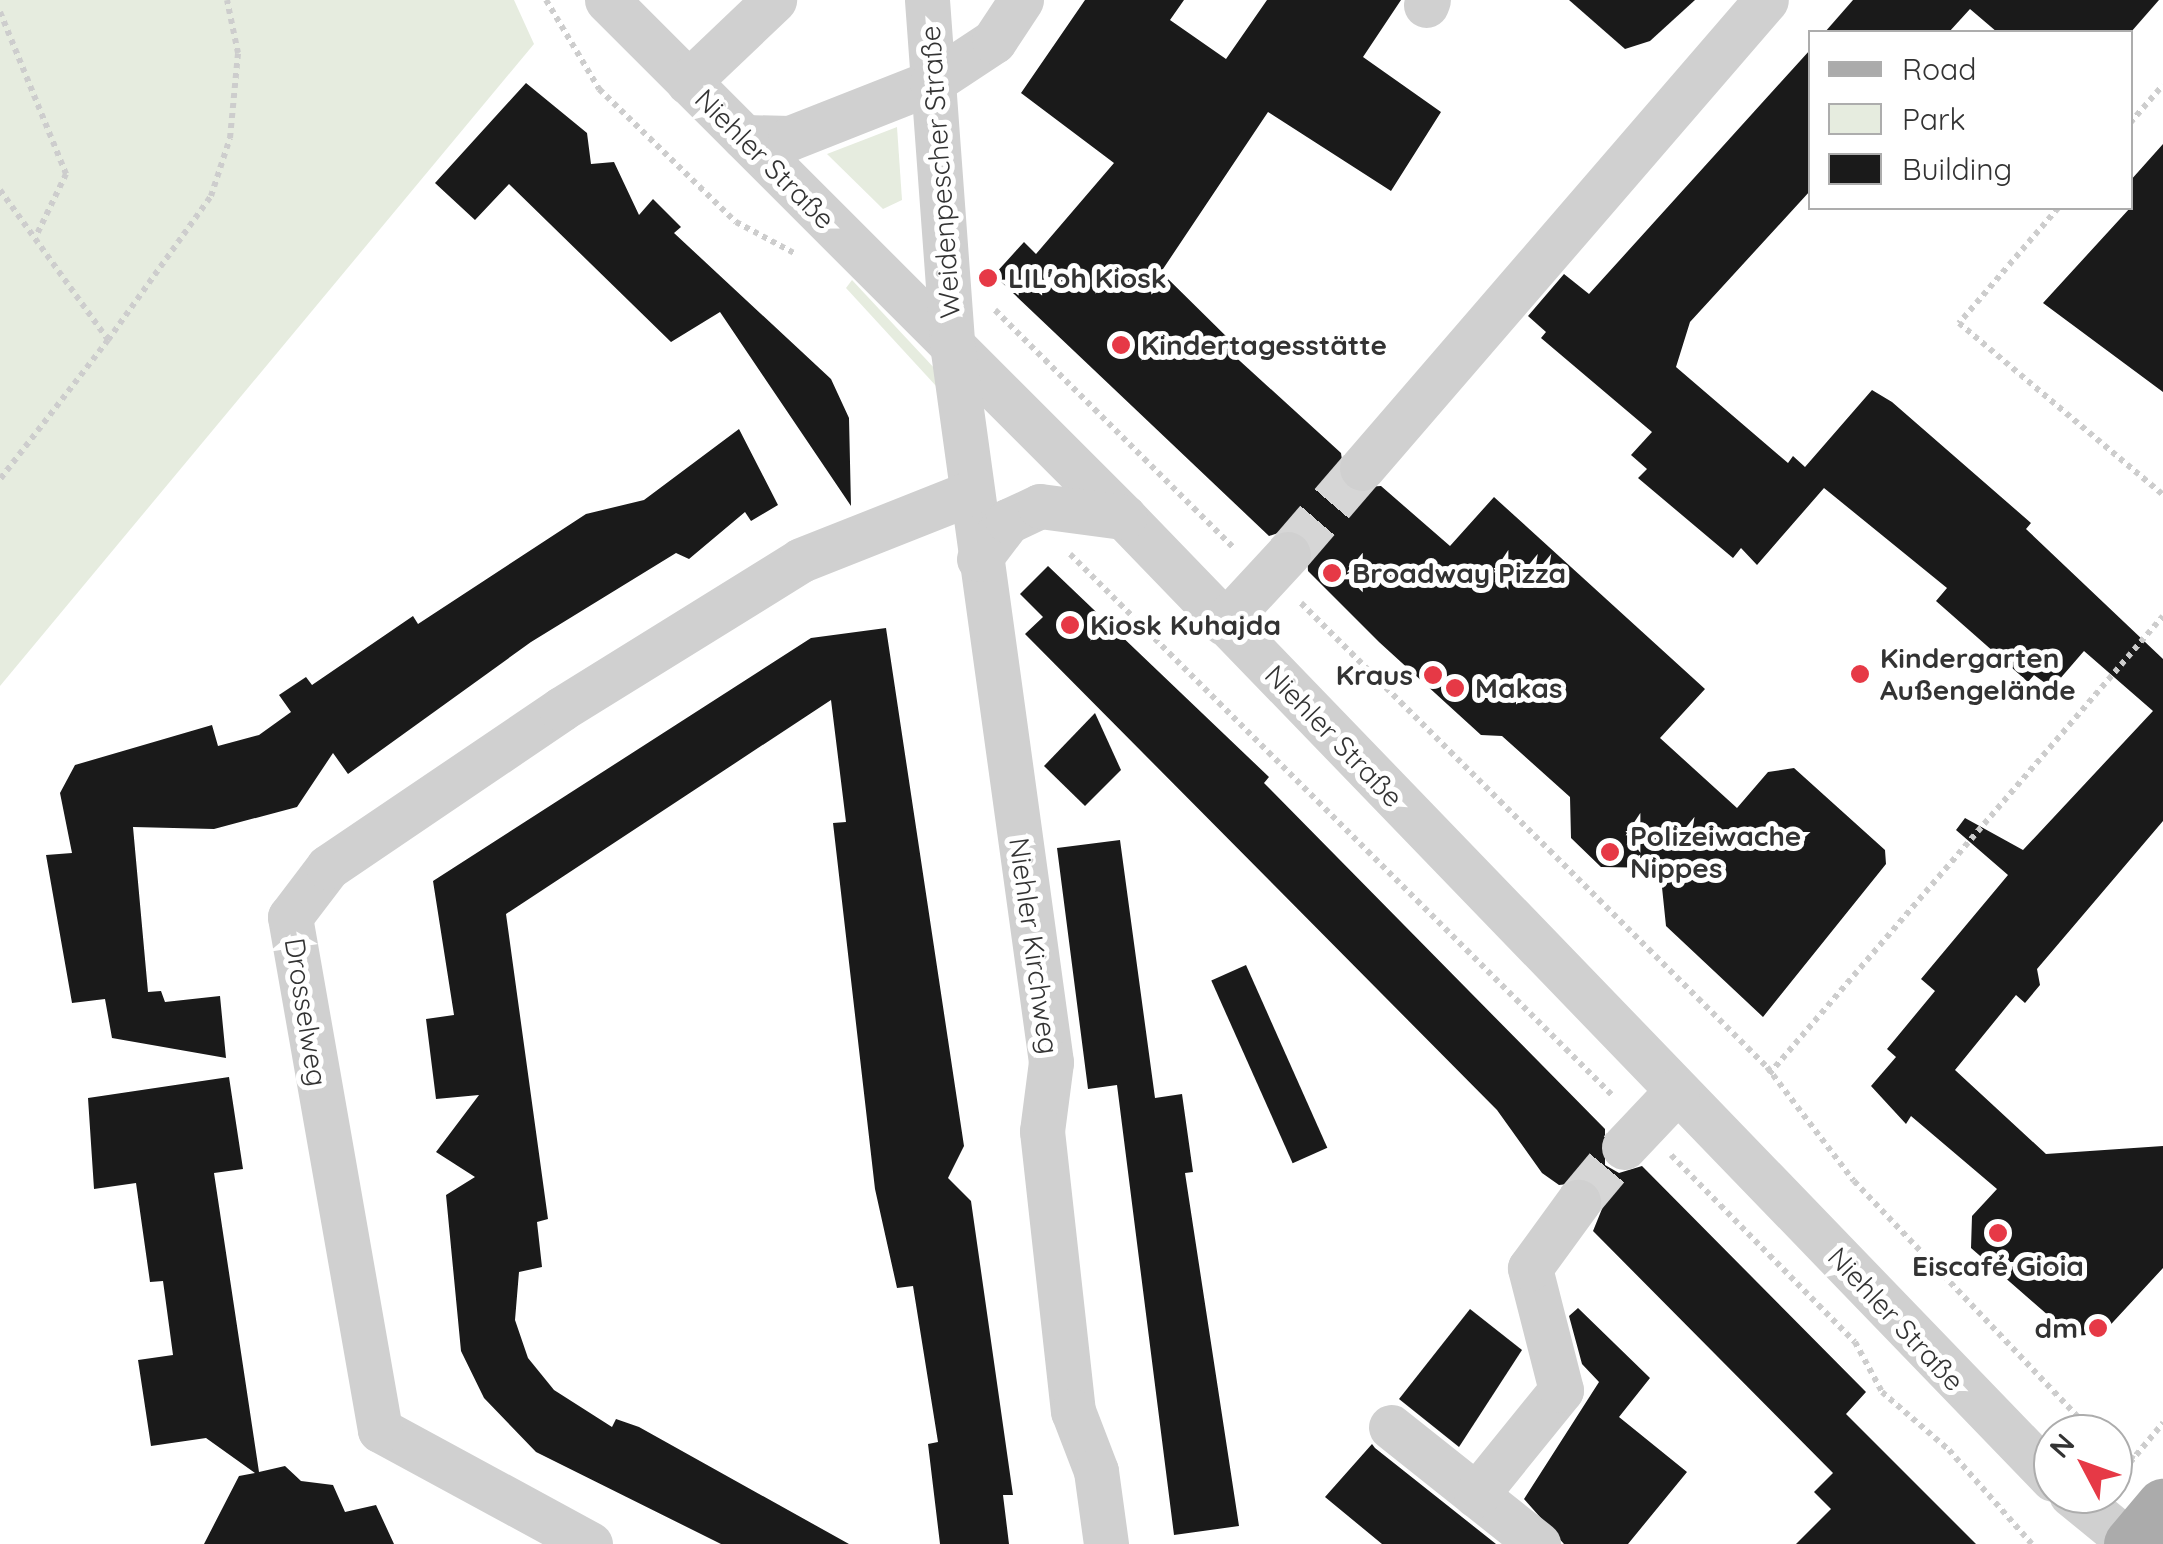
<!DOCTYPE html>
<meta charset="utf-8">
<style>
body{margin:0}
#map{position:relative;width:2163px;height:1544px;overflow:hidden;background:#fff;font-family:Quicksand,sans-serif}
div>[style]{position:absolute}
[style*='--x']{left:calc(var(--x)*1px);top:calc(var(--y)*1px);width:calc(var(--w)*1px);rotate:calc(var(--a)*1deg)}
.green>*{inset:0;background:#e6ecdf}
.building>*{inset:0;background:#1a1a1a;transform-origin:0 0}
.minor-tunnel>*{height:45px;margin-top:-22.5px;transform-origin:0;background:repeating-linear-gradient(90deg,#d6d6d6 0 45px,transparent 0 67px)}
.path>*{height:6px;margin-top:-3px;transform-origin:0;background:repeating-linear-gradient(90deg,#cdcdcd 0 5px,transparent 0 10px)}
.minor>*{height:45px;margin:-22.5px;padding:0 22.5px;transform-origin:22.5px;border-radius:22.5px;background:#d0d0d0}
.major>*{height:55px;margin:-27.5px;padding:0 27.5px;transform-origin:27.5px;border-radius:27.5px;background:#ababab}
.dots>*{width:28px;height:28px;translate:-50% -50%;box-sizing:border-box;border:5px solid #fff;border-radius:50%}
span{translate:-50% -50%;white-space:nowrap;text-align:center;line-height:1.15;-webkit-text-stroke:10px #fff;paint-order:stroke}
.street-label{font-size:28px;color:#333}
.poi-label{font-size:28px;color:#333;font-weight:700}
.left{translate:0 -50%;text-align:left}
.right{translate:-100% -50%;text-align:right}
.legend{position:absolute;left:1808px;top:30px;width:325px;height:180px;box-sizing:border-box;background:#fff;border:2px solid #adadad;margin:0;padding:12px 18px;list-style:none;font-size:30px;color:#333}
.legend li{display:flex;align-items:center;gap:20px;height:50px}
.legend b{width:50px;border:2px solid #adadad}
.north{position:absolute;left:2033px;top:1414px;width:100px;height:100px;box-sizing:border-box;background:#fff;border:2px solid #adadad;border-radius:50%;rotate:311deg;font-size:28px;font-weight:700;line-height:40px;text-align:center;color:#333}
.north::after{content:'';display:block;margin:auto;width:35px;height:45px;background:#e63946;clip-path:polygon(50% 0,100% 100%,50% 72%,0 100%)}
</style>
<div id="map">
<div class="green">
<i style="clip-path:polygon(0 0,514px 0,534px 44px,0 686px)"></i>
<i style="clip-path:polygon(897px 127px,902px 200px,883px 209px,827px 154px)"></i>
<i style="clip-path:polygon(852px 280px,937px 371px,948px 399px,846px 288px)"></i>
</div>
<div class="building">
<i style="clip-path:polygon(1085px 0,1184px 0,1170px 20px,1226px 59px,1267px 0,1401px 0,1363px 57px,1441px 112px,1391px 191px,1268px 112px,1161px 272px,1235px 345px,1229px 351px,1341px 453px,1346px 488px,1381px 486px,1450px 546px,1494px 497px,1705px 689px,1660px 738px,1737px 808px,1768px 772px,1794px 768px,1885px 850px,1886px 864px,1763px 1017px,1666px 926px,1660px 868px,1601px 867px,1571px 838px,1570px 797px,1502px 736px,1481px 735px,1379px 642px,1308px 571px,1306px 536px,1293px 528px,1269px 536px,994px 275px,1024px 242px,1036px 254px,1114px 163px,1021px 93px)"></i>
<i style="clip-path:polygon(1569px 0,1695px 0,1650px 41px,1625px 49px)"></i>
<i style="clip-path:polygon(1853px 0,2159px 0,2131px 32px,1997px 32px,1970px 9px,1949px 32px,1825px 32px)"></i>
<i style="clip-path:polygon(1810px 50px,1810px 191px,1690px 322px,1676px 367px,1788px 463px,1793px 456px,1805px 467px,1872px 390px,1892px 402px,2031px 523px,2026px 529px,2163px 659px,2163px 821px,2037px 969px,2040px 985px,2025px 1003px,2016px 995px,1955px 1070px,2046px 1154px,2163px 1146px,2163px 1268px,2102px 1334px,2072px 1336px,1971px 1248px,1972px 1216px,1997px 1189px,1911px 1116px,1906px 1124px,1871px 1086px,1896px 1057px,1887px 1049px,1935px 991px,1921px 979px,2008px 875px,1956px 830px,1965px 818px,2023px 850px,2153px 711px,2084px 651px,2052px 688px,2034px 675px,2028px 682px,1936px 601px,1947px 588px,1824px 488px,1757px 565px,1741px 548px,1733px 558px,1638px 478px,1647px 469px,1631px 455px,1652px 432px,1541px 338px,1546px 332px,1528px 316px,1564px 274px,1589px 294px)"></i>
<i style="clip-path:polygon(526px 83px,587px 133px,591px 164px,614px 162px,639px 215px,653px 199px,681px 227px,674px 233px,831px 379px,849px 418px,851px 506px,720px 312px,671px 342px,509px 184px,475px 220px,435px 183px)"></i>
<i style="clip-path:polygon(2163px 144px,2163px 392px,2043px 303px,2130px 208px,2130px 181px)"></i>
<i style="clip-path:polygon(739px 429px,778px 505px,751px 521px,745px 512px,689px 559px,676px 553px,531px 642px,348px 774px,333px 753px,297px 807px,214px 829px,133px 827px,148px 992px,161px 991px,165px 1002px,220px 996px,226px 1058px,112px 1038px,105px 999px,72px 1003px,46px 855px,72px 853px,60px 793px,75px 765px,212px 725px,218px 746px,259px 735px,291px 712px,279px 695px,306px 677px,312px 685px,413px 616px,418px 624px,586px 514px,644px 500px)"></i>
<i style="clip-path:polygon(1048px 566px,1269px 777px,1264px 783px,1605px 1129px,1605px 1165px,1619px 1173px,1642px 1166px,1866px 1392px,1846px 1414px,1976px 1544px,1796px 1544px,1831px 1509px,1814px 1492px,1833px 1473px,1593px 1231px,1604px 1204px,1594px 1181px,1559px 1185px,1542px 1173px,1497px 1110px,1025px 634px,1043px 617px,1020px 594px)"></i>
<i style="clip-path:polygon(886px 628px,964px 1146px,948px 1178px,971px 1201px,1013px 1495px,1003px 1495px,1009px 1544px,940px 1544px,928px 1444px,938px 1442px,913px 1286px,897px 1288px,875px 1189px,833px 823px,846px 822px,831px 700px,506px 914px,548px 1219px,537px 1222px,542px 1267px,519px 1272px,515px 1320px,528px 1358px,554px 1390px,612px 1427px,616px 1419px,639px 1427px,849px 1544px,721px 1544px,536px 1452px,484px 1398px,461px 1351px,446px 1195px,475px 1177px,436px 1152px,479px 1095px,436px 1099px,426px 1019px,454px 1015px,433px 881px,811px 638px)"></i>
<i style="clip-path:polygon(1095px 713px,1121px 770px,1085px 806px,1044px 766px)"></i>
<i style="clip-path:polygon(1120px 840px,1155px 1098px,1182px 1094px,1193px 1172px,1185px 1173px,1239px 1526px,1174px 1535px,1117px 1085px,1088px 1089px,1057px 848px)"></i>
<i style="left:1246px;top:965px;width:200px;height:38px;rotate:66deg"></i>
<i style="clip-path:polygon(229px 1077px,243px 1169px,214px 1173px,259px 1472px,285px 1466px,301px 1481px,333px 1485px,345px 1512px,376px 1505px,394px 1544px,204px 1544px,239px 1476px,255px 1473px,206px 1438px,151px 1446px,138px 1360px,173px 1355px,163px 1281px,150px 1282px,136px 1183px,94px 1189px,88px 1098px)"></i>
<i style="clip-path:polygon(1578px 1308px,1650px 1378px,1619px 1417px,1687px 1472px,1628px 1544px,1564px 1544px,1524px 1499px,1599px 1382px,1582px 1364px,1569px 1316px)"></i>
<i style="clip-path:polygon(1470px 1309px,1522px 1350px,1459px 1447px,1399px 1399px)"></i>
<i style="clip-path:polygon(1372px 1444px,1375px 1448px,1496px 1544px,1382px 1544px,1325px 1497px)"></i>
</div>
<div class="minor-tunnel">
<i style="--x:1288;--y:554;--w:113;--a:-49.3"></i>
<i style="--x:1578;--y:1202;--w:72;--a:-50.1"></i>
</div>
<div class="path">
<i style="--x:546;--y:0;--w:104;--a:59.2"></i>
<i style="--x:599;--y:89;--w:191;--a:44.2"></i>
<i style="--x:736;--y:222;--w:68;--a:28.1"></i>
<i style="--x:0;--y:12;--w:175;--a:67.8"></i>
<i style="--x:66;--y:174;--w:69;--a:115.8"></i>
<i style="--x:2130;--y:123;--w:50;--a:-49"></i>
<i style="--x:0;--y:190;--w:185;--a:54.2"></i>
<i style="--x:108;--y:340;--w:176;--a:127.8"></i>
<i style="--x:2058;--y:208;--w:152;--a:130.7"></i>
<i style="--x:1959;--y:323;--w:267;--a:40.1"></i>
<i style="--x:995;--y:310;--w:337;--a:44.9"></i>
<i style="--x:108;--y:340;--w:177;--a:-54.4"></i>
<i style="--x:211;--y:196;--w:61;--a:-71.9"></i>
<i style="--x:230;--y:138;--w:85;--a:-84.6"></i>
<i style="--x:238;--y:53;--w:54;--a:-101.7"></i>
<i style="--x:1070;--y:554;--w:767;--a:44.95"></i>
<i style="--x:1301;--y:603;--w:658;--a:44.88"></i>
<i style="--x:1767;--y:1067;--w:143;--a:52.7"></i>
<i style="--x:1854;--y:1181;--w:349;--a:46.5"></i>
<i style="--x:1769;--y:1074;--w:604;--a:-49.3"></i>
<i style="--x:1671;--y:1155;--w:262;--a:45.5"></i>
<i style="--x:1855;--y:1342;--w:57;--a:61.6"></i>
<i style="--x:1882;--y:1392;--w:89;--a:40.9"></i>
<i style="--x:1949;--y:1450;--w:125;--a:48.6"></i>
<i style="--x:2113;--y:1446;--w:25;--a:32"></i>
<i style="--x:2117;--y:1478;--w:72;--a:-50.1"></i>
</div>
<div class="minor">
<i style="--x:607;--y:0;--w:731;--a:45"></i>
<i style="--x:1124;--y:517;--w:1337;--a:46"></i>
<i style="--x:927;--y:0;--w:345;--a:85.8"></i>
<i style="--x:952;--y:344;--w:725;--a:82.15"></i>
<i style="--x:1051;--y:1062;--w:70;--a:97.4"></i>
<i style="--x:1042;--y:1131;--w:282;--a:83.7"></i>
<i style="--x:1073;--y:1411;--w:64;--a:69"></i>
<i style="--x:1096;--y:1471;--w:74;--a:82.2"></i>
<i style="--x:1426;--y:5;--w:5;--a:-68"></i>
<i style="--x:688;--y:82;--w:119;--a:-43.6"></i>
<i style="--x:744;--y:137;--w:46;--a:1.2"></i>
<i style="--x:790;--y:138;--w:153;--a:-21.5"></i>
<i style="--x:932;--y:82;--w:74;--a:-33.5"></i>
<i style="--x:994;--y:41;--w:49;--a:-56.6"></i>
<i style="--x:1362;--y:468;--w:618;--a:-49.2"></i>
<i style="--x:979;--y:559;--w:48;--a:-52.7"></i>
<i style="--x:1008;--y:521;--w:35;--a:-25"></i>
<i style="--x:1040;--y:506;--w:85;--a:7.5"></i>
<i style="--x:1224;--y:623;--w:94;--a:-47.2"></i>
<i style="--x:1624;--y:1147;--w:77;--a:-46.6"></i>
<i style="--x:1391;--y:1427;--w:188;--a:38.5"></i>
<i style="--x:2071;--y:1494;--w:79;--a:39.3"></i>
<i style="--x:1476;--y:1495;--w:135;--a:-51"></i>
<i style="--x:1561;--y:1390;--w:126;--a:-104.3"></i>
<i style="--x:1530;--y:1268;--w:82;--a:-54"></i>
<i style="--x:590;--y:1544;--w:239;--a:-151.5"></i>
<i style="--x:380;--y:1430;--w:521;--a:-99.95"></i>
<i style="--x:290;--y:917;--w:63;--a:-52.8"></i>
<i style="--x:328;--y:867;--w:282;--a:-34.1"></i>
<i style="--x:561;--y:709;--w:282;--a:-31.8"></i>
<i style="--x:801;--y:560;--w:182;--a:-21.6"></i>
</div>
<div class="major">
<i style="--x:2131;--y:1544;--w:50;--a:-49.9"></i>
</div>
<div class="dots">
<i style="left:988px;top:278px;background:#e63946"></i>
<i style="left:1121px;top:345px;background:#e63946"></i>
<i style="left:1332px;top:573px;background:#e63946"></i>
<i style="left:1070px;top:625px;background:#e63946"></i>
<i style="left:1860px;top:674px;background:#e63946"></i>
<i style="left:1433px;top:675px;background:#e63946"></i>
<i style="left:1455px;top:688px;background:#e63946"></i>
<i style="left:1610px;top:852px;background:#e63946"></i>
<i style="left:1998px;top:1233px;background:#e63946"></i>
<i style="left:2098px;top:1328px;background:#e63946"></i>
</div>
<div class="street-label">
<span style="left:765px;top:159px;rotate:45deg">Niehler Straße</span>
<span style="left:940px;top:172px;rotate:-94deg">Weidenpescher Straße</span>
<span style="left:1334px;top:736px;rotate:46deg">Niehler Straße</span>
<span style="left:1034px;top:946px;rotate:82deg">Niehler Kirchweg</span>
<span style="left:306px;top:1012px;rotate:81deg">Drosselweg</span>
<span style="left:1896px;top:1319px;rotate:47deg">Niehler Straße</span>
</div>
<div class="poi-label">
<span class="left" style="left:1008px;top:278px">LIL'oh Kiosk</span>
<span class="left" style="left:1141px;top:345px">Kindertagesstätte</span>
<span class="left" style="left:1352px;top:573px">Broadway Pizza</span>
<span class="left" style="left:1090px;top:625px">Kiosk Kuhajda</span>
<span class="left" style="left:1880px;top:674px">Kindergarten<br>Außengelände</span>
<span class="right" style="left:1413px;top:675px">Kraus</span>
<span class="left" style="left:1475px;top:688px">Makas</span>
<span class="left" style="left:1630px;top:852px">Polizeiwache<br>Nippes</span>
<span style="left:1998px;top:1266px">Eiscafé Gioia</span>
<span class="right" style="left:2078px;top:1328px">dm</span>
</div>
<ul class="legend">
<li><b style="height:12px;background:#ababab"></b>Road</li>
<li><b style="height:28px;background:#e6ecdf"></b>Park</li>
<li><b style="height:28px;background:#1a1a1a"></b>Building</li>
</ul>
<div class="north">N</div>
</div>
